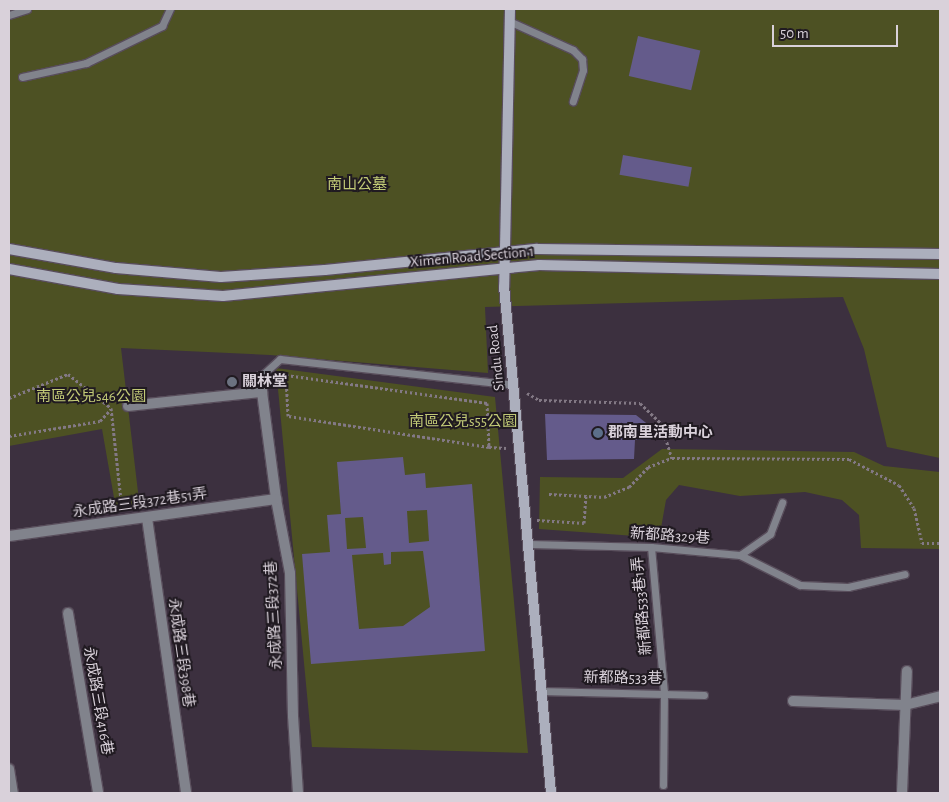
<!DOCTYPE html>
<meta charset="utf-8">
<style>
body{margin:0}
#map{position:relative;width:949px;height:802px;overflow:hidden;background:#3c303f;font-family:"Alegreya Sans","Noto Sans TC",sans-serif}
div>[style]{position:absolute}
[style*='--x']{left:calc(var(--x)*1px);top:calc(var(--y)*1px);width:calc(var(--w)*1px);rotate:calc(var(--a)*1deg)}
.green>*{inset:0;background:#4d5123}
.building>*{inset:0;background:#645b8b;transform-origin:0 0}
.path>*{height:3px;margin-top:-1.5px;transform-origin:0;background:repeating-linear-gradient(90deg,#837985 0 2.5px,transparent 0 5px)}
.roads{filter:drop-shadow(1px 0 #584d5b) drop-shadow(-1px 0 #584d5b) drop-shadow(0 1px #584d5b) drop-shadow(0 -1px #584d5b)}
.lane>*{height:7px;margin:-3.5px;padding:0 3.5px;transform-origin:3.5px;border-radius:3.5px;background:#81838c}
.street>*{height:10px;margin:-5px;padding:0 5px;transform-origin:5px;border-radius:5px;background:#81838c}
.secondary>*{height:10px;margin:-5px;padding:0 5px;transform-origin:5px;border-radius:5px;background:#acafbd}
.dots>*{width:14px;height:14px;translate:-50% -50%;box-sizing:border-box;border:2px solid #201a21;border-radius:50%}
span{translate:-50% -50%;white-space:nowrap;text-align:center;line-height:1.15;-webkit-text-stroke:4px #201a21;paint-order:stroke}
.park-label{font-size:15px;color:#c1c976}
.street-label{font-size:15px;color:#d9d1da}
.poi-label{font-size:15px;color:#d9d1da;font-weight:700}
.left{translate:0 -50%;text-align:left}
.frame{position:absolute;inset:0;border:10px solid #d9d1da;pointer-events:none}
.scale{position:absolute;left:772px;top:25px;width:126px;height:22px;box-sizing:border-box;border:2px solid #d9d1da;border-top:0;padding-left:6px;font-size:15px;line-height:18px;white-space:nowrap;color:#d9d1da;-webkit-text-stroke:4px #201a21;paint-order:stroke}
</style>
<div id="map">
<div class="green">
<i style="clip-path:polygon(9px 9px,940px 9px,940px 458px,887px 447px,864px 349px,843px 297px,485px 307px,488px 373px,270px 355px,121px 348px,140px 509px,116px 509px,102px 429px,9px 446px)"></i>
<i style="clip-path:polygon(276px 368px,495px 397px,528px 753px,312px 747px)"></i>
<i style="clip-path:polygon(662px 449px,854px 452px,884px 466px,940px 472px,940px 549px,861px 548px,859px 515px,842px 500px,805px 492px,740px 496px,679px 485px,666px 500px,661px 528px,649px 537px,539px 529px,540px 477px,623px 478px)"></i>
</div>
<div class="building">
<i style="left:638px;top:36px;width:64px;height:41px;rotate:13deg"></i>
<i style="left:623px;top:155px;width:70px;height:20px;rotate:10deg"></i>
<i style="clip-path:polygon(545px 414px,636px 415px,650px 426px,651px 440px,635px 440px,634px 459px,547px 460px)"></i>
<i style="clip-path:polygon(evenodd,403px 457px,405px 475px,425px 473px,426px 488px,472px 484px,485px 651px,311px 664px,302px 554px,330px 552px,327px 515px,341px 514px,337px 462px,403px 457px,427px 510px,429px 541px,409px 543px,407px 511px,427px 510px,403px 457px,363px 517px,366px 548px,347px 549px,345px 518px,363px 517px,403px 457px,423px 551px,430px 607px,403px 626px,359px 629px,352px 555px,383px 553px,384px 565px,391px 564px,391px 552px,423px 551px)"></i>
</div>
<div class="path">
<i style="--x:286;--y:375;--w:203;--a:7.9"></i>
<i style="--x:487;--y:403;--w:44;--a:87.4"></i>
<i style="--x:489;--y:447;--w:203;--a:-171.2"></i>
<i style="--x:288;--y:416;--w:41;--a:-92.8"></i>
<i style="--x:527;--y:393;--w:14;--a:30"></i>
<i style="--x:539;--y:400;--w:101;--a:1.7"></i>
<i style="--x:640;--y:403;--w:29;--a:44"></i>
<i style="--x:661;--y:423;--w:37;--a:73"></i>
<i style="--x:9;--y:398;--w:64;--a:-22.1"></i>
<i style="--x:68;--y:374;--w:55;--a:38.3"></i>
<i style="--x:111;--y:408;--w:102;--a:83.8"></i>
<i style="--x:9;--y:436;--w:92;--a:-9.4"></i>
<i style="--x:100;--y:421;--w:16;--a:-47"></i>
<i style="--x:489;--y:447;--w:17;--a:3"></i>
<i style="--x:549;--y:494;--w:55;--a:3.1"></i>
<i style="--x:604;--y:497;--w:27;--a:-22"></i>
<i style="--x:629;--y:487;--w:28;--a:-46"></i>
<i style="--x:648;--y:467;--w:26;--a:-21"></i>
<i style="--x:672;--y:458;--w:177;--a:0.3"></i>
<i style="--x:849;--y:459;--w:56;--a:27.5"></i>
<i style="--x:899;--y:485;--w:27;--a:57"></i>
<i style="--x:914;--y:508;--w:36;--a:77"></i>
<i style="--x:922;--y:543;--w:18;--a:0"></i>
<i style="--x:537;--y:520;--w:47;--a:3.7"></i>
<i style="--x:584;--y:523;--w:27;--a:-86"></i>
</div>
<div class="roads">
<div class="lane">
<i style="--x:9;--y:15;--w:19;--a:-18"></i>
<i style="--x:511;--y:22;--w:68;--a:24.3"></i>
<i style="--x:573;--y:50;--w:13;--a:45"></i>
<i style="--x:582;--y:59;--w:11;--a:85"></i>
<i style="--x:583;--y:70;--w:33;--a:108"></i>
<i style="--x:22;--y:77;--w:66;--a:-12.3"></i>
<i style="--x:86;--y:63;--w:85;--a:-26"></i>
<i style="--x:162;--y:26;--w:19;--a:-65"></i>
<i style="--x:260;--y:377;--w:27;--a:-42"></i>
<i style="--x:280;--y:359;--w:235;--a:6.3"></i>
<i style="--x:529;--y:544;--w:122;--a:1.4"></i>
<i style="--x:651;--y:547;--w:89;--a:5.1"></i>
<i style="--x:740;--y:555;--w:37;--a:-35"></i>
<i style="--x:770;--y:534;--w:34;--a:-69"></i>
<i style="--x:651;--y:547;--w:146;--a:84.9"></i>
<i style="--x:664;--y:692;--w:93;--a:90.6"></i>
<i style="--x:740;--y:555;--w:67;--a:26.6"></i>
<i style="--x:800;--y:585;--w:48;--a:2.4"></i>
<i style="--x:848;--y:587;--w:58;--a:-12.8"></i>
<i style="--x:540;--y:691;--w:164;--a:1.4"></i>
</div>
<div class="street">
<i style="--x:260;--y:377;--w:123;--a:82.5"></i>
<i style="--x:276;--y:499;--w:75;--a:79.3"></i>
<i style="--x:290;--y:573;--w:143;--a:88.8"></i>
<i style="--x:293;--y:716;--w:77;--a:86.3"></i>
<i style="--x:128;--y:406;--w:135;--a:-6"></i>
<i style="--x:147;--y:518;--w:278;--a:81.9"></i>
<i style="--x:9;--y:536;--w:270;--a:-7.9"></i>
<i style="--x:68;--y:613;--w:182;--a:80.5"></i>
<i style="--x:793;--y:701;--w:112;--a:2"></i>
<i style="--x:905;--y:705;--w:36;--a:-14"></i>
<i style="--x:9;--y:769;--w:24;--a:81"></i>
<i style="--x:902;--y:793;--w:122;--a:-87.7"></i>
</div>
<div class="secondary">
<i style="--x:510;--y:9;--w:277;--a:91.2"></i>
<i style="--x:504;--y:286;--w:509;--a:84.7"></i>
<i style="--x:9;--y:249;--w:109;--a:10.1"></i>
<i style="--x:116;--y:268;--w:105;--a:4.9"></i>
<i style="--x:221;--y:277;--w:104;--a:-3.9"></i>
<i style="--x:325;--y:270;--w:213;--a:-5.7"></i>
<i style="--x:537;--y:249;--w:403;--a:0.7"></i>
<i style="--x:9;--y:269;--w:111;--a:10.4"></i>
<i style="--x:118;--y:289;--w:105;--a:3.8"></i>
<i style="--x:223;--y:296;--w:318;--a:-5.6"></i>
<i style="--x:539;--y:265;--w:401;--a:1.3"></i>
</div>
</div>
<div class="dots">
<i style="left:232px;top:382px;background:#6b7280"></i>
<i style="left:598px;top:433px;background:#5c6f8a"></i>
</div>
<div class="park-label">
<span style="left:357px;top:185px">南山公墓</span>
<span style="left:91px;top:397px">南區公兒s46公園</span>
<span style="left:463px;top:422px">南區公兒s55公園</span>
</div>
<div class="street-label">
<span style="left:472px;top:257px;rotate:-5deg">Ximen Road Section 1</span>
<span style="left:496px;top:358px;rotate:-96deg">Sindu Road</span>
<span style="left:140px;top:503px;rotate:-8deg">永成路三段372巷51弄</span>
<span style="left:670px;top:536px;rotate:4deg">新都路329巷</span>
<span style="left:642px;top:606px;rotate:-95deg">新都路533巷1弄</span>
<span style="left:274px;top:615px;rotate:-93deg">永成路三段372巷</span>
<span style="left:181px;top:653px;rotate:82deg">永成路三段398巷</span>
<span style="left:623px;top:678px;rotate:1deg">新都路533巷</span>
<span style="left:98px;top:701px;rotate:80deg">永成路三段416巷</span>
</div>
<div class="poi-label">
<span class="left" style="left:242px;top:382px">關林堂</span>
<span class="left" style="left:608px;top:433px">郡南里活動中心</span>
</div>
<div class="frame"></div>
<div class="scale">50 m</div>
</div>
